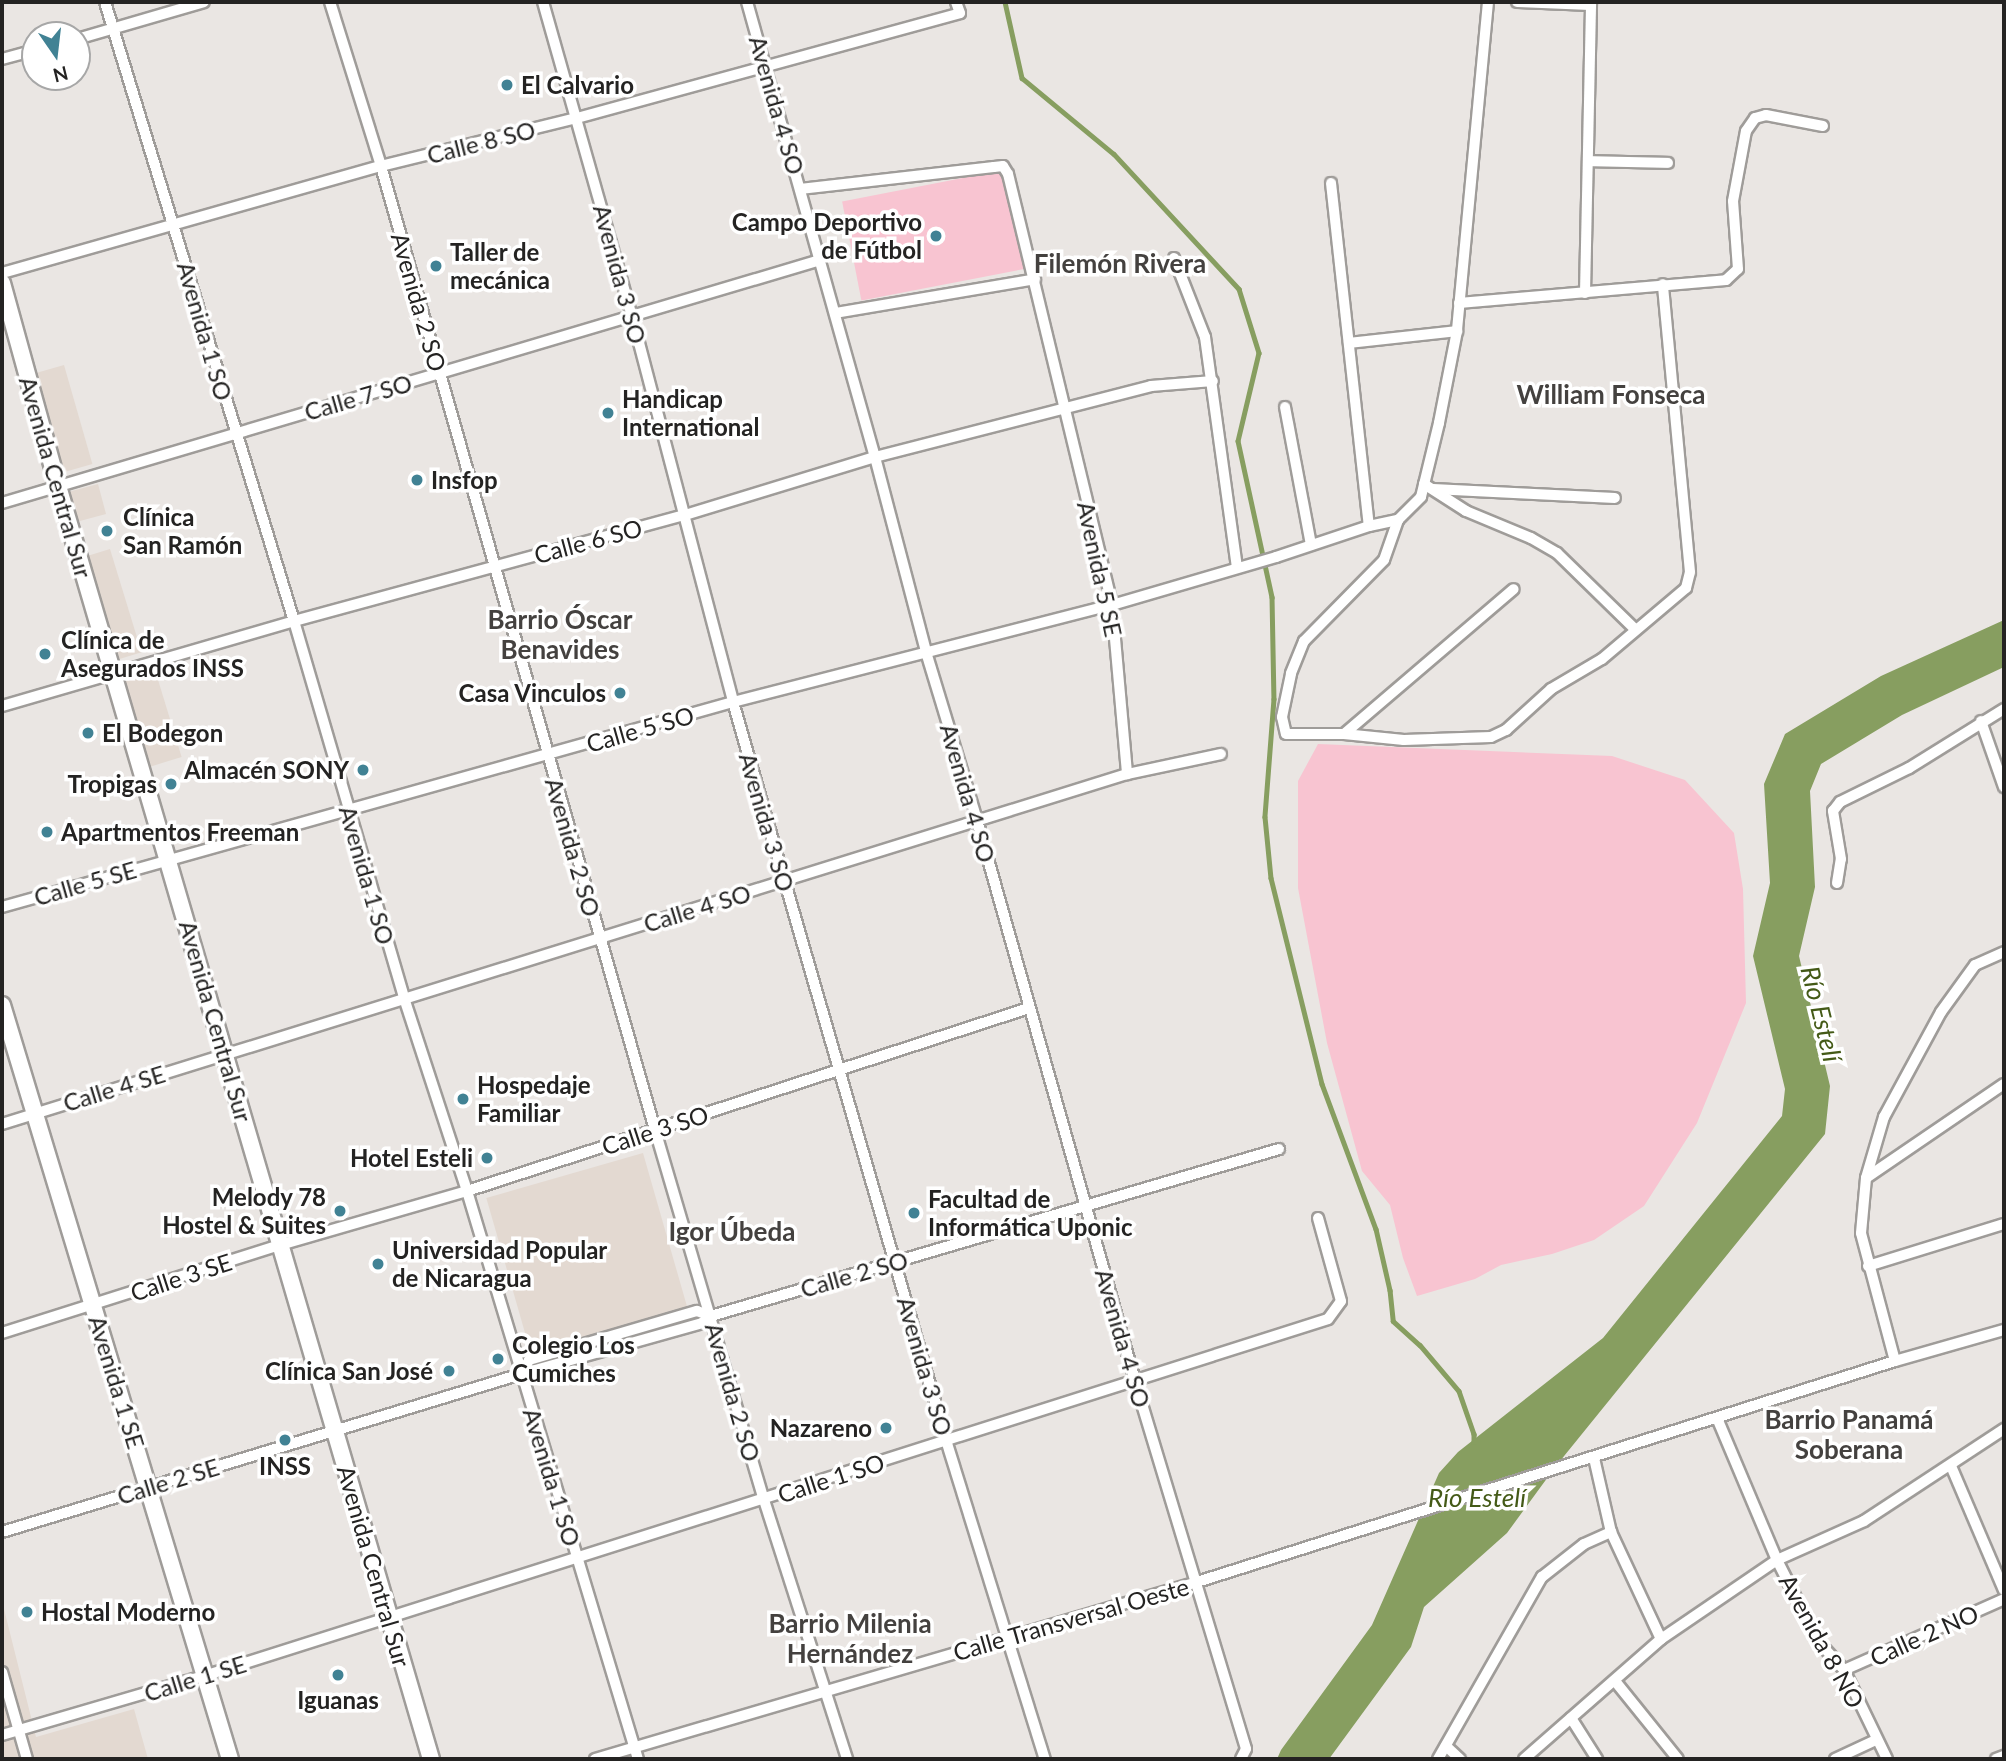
<!DOCTYPE html>
<meta charset="utf-8">
<style>
body{margin:0}
#map{position:relative;width:2006px;height:1761px;overflow:hidden;background:#eae6e3;font-family:Lato,sans-serif}
div>[style]{position:absolute}
[style*='--x']{left:calc(var(--x)*1px);top:calc(var(--y)*1px);width:calc(var(--w)*1px);rotate:calc(var(--a)*1deg)}
.built>*{inset:0;background:#e3d9d1;transform-origin:0 0}
.green>*{inset:0;background:#f8c4d1;transform-origin:0 0}
.water>*{inset:0;background:#879e60}
.stream>*{height:4.5px;margin:-2.25px;padding:0 2.25px;transform-origin:2.25px;border-radius:2.25px;background:#879e60}
.roads{filter:drop-shadow(2px 0 #9f9c99) drop-shadow(-2px 0 #9f9c99) drop-shadow(0 2px #9f9c99) drop-shadow(0 -2px #9f9c99)}
.street>*{height:10px;margin:-5px;padding:0 5px;transform-origin:5px;border-radius:5px;background:#fff}
.secondary>*{height:16px;margin:-8px;padding:0 8px;transform-origin:8px;border-radius:8px;background:#fff}
.dots>*{width:19px;height:19px;translate:-50% -50%;box-sizing:border-box;border:4px solid #fff;border-radius:50%}
span{translate:-50% -50%;white-space:nowrap;text-align:center;line-height:1.15;-webkit-text-stroke:7px #fff;paint-order:stroke}
.poi-label{font-size:24px;color:#242322;font-weight:700}
.left{translate:0 -50%;text-align:left}
.right{translate:-100% -50%;text-align:right}
.street-label{font-size:24px;color:#242322}
.neighbourhood-label{font-size:26px;color:#44413f;font-weight:700}
.water-label{font-size:26px;color:#445a17;font-style:italic}
.frame{position:absolute;inset:0;border:4px solid #242322;pointer-events:none}
.north{position:absolute;left:21px;top:21px;width:70px;height:70px;box-sizing:border-box;background:#fff;border:2px solid #a7a7a7;border-radius:50%;rotate:166deg;font-size:19px;font-weight:700;line-height:28px;text-align:center;color:#242322}
.north::after{content:'';display:block;margin:auto;width:24px;height:32px;background:#418294;clip-path:polygon(50% 0,100% 100%,50% 72%,0 100%)}
</style>
<div id="map">
<div class="built">
<i style="left:64px;top:365px;width:103px;height:29px;rotate:74deg"></i>
<i style="left:98px;top:484px;width:31px;height:29px;rotate:75deg"></i>
<i style="left:110px;top:549px;width:108px;height:23px;rotate:73deg"></i>
<i style="left:155px;top:670px;width:91px;height:32px;rotate:73deg"></i>
<i style="left:643px;top:1153px;width:166px;height:163px;rotate:74deg"></i>
<i style="clip-path:polygon(2px 1601px,36px 1737px,134px 1709px,148px 1759px,2px 1759px)"></i>
</div>
<div class="green">
<i style="left:1009px;top:169px;width:101px;height:170px;rotate:79deg"></i>
<i style="clip-path:polygon(1318px 744px,1612px 756px,1685px 780px,1734px 833px,1743px 889px,1746px 1003px,1697px 1123px,1644px 1206px,1594px 1240px,1552px 1254px,1501px 1265px,1475px 1279px,1417px 1296px,1403px 1258px,1390px 1205px,1362px 1171px,1327px 1043px,1298px 888px,1298px 781px)"></i>
</div>
<div class="water">
<i style="clip-path:polygon(2004px 620px,2004px 667px,1902px 715px,1821px 764px,1810px 791px,1815px 887px,1799px 956px,1830px 1086px,1825px 1134px,1556px 1466px,1507px 1533px,1424px 1607px,1411px 1647px,1329px 1759px,1277px 1759px,1281px 1750px,1372px 1625px,1439px 1473px,1458px 1452px,1603px 1338px,1782px 1116px,1785px 1089px,1753px 956px,1770px 883px,1764px 784px,1785px 734px,1881px 676px)"></i>
</div>
<div class="stream">
<i style="--x:1005;--y:2;--w:78;--a:77.4"></i>
<i style="--x:1022;--y:78;--w:119;--a:39.6"></i>
<i style="--x:1114;--y:154;--w:184;--a:47.2"></i>
<i style="--x:1239;--y:289;--w:67;--a:72.6"></i>
<i style="--x:1259;--y:353;--w:90;--a:103.4"></i>
<i style="--x:1238;--y:441;--w:160;--a:77.7"></i>
<i style="--x:1272;--y:597;--w:102;--a:88.9"></i>
<i style="--x:1274;--y:699;--w:118;--a:94.4"></i>
<i style="--x:1265;--y:817;--w:61;--a:84.4"></i>
<i style="--x:1271;--y:878;--w:212;--a:76.1"></i>
<i style="--x:1322;--y:1084;--w:155;--a:69.6"></i>
<i style="--x:1376;--y:1229;--w:63;--a:77.1"></i>
<i style="--x:1390;--y:1290;--w:31;--a:84"></i>
<i style="--x:1393;--y:1321;--w:36;--a:42"></i>
<i style="--x:1420;--y:1345;--w:60;--a:49.7"></i>
<i style="--x:1459;--y:1391;--w:46;--a:70.8"></i>
<i style="--x:1474;--y:1434;--w:8;--a:90"></i>
</div>
<div class="roads">
<div class="street">
<i style="--x:105;--y:2;--w:647;--a:73.02"></i>
<i style="--x:294;--y:621;--w:396;--a:73.7"></i>
<i style="--x:405;--y:1001;--w:200;--a:71.9"></i>
<i style="--x:467;--y:1191;--w:593;--a:73.25"></i>
<i style="--x:330;--y:2;--w:172;--a:72.7"></i>
<i style="--x:381;--y:166;--w:1002;--a:74.13"></i>
<i style="--x:655;--y:1130;--w:386;--a:73.6"></i>
<i style="--x:764;--y:1500;--w:272;--a:72.2"></i>
<i style="--x:543;--y:2;--w:326;--a:74.2"></i>
<i style="--x:632;--y:316;--w:399;--a:75.3"></i>
<i style="--x:733;--y:702;--w:768;--a:73.9"></i>
<i style="--x:946;--y:1440;--w:334;--a:72.8"></i>
<i style="--x:747;--y:2;--w:473;--a:74.3"></i>
<i style="--x:875;--y:457;--w:202;--a:75.3"></i>
<i style="--x:926;--y:652;--w:176;--a:73.1"></i>
<i style="--x:977;--y:820;--w:583;--a:74.27"></i>
<i style="--x:1135;--y:1381;--w:384;--a:73.2"></i>
<i style="--x:1246;--y:1749;--w:11;--a:117"></i>
<i style="--x:1488;--y:2;--w:330;--a:95.4"></i>
<i style="--x:1457;--y:331;--w:94;--a:101.1"></i>
<i style="--x:1439;--y:423;--w:76;--a:103.7"></i>
<i style="--x:1421;--y:497;--w:33;--a:135"></i>
<i style="--x:1398;--y:520;--w:42;--a:109.3"></i>
<i style="--x:1384;--y:560;--w:114;--a:134.6"></i>
<i style="--x:1304;--y:641;--w:35;--a:112"></i>
<i style="--x:1291;--y:674;--w:44;--a:101.8"></i>
<i style="--x:1282;--y:717;--w:17;--a:77"></i>
<i style="--x:1286;--y:734;--w:58;--a:0"></i>
<i style="--x:1344;--y:734;--w:223;--a:-40.5"></i>
<i style="--x:1517;--y:2;--w:74;--a:2.3"></i>
<i style="--x:77;--y:39;--w:132;--a:-16.2"></i>
<i style="--x:2;--y:59;--w:34;--a:-15"></i>
<i style="--x:1588;--y:161;--w:80;--a:1.4"></i>
<i style="--x:1331;--y:183;--w:345;--a:83.7"></i>
<i style="--x:800;--y:189;--w:195;--a:-6.5"></i>
<i style="--x:994;--y:167;--w:9;--a:-6"></i>
<i style="--x:1003;--y:166;--w:9;--a:58"></i>
<i style="--x:1008;--y:174;--w:443;--a:76.4"></i>
<i style="--x:1112;--y:605;--w:170;--a:84.9"></i>
<i style="--x:1174;--y:258;--w:85;--a:68.6"></i>
<i style="--x:1205;--y:337;--w:233;--a:82.1"></i>
<i style="--x:2;--y:273;--w:394;--a:-15.8"></i>
<i style="--x:381;--y:166;--w:202;--a:-13.8"></i>
<i style="--x:577;--y:118;--w:397;--a:-15.3"></i>
<i style="--x:960;--y:13;--w:12;--a:-110"></i>
<i style="--x:1585;--y:293;--w:291;--a:-88.8"></i>
<i style="--x:1459;--y:303;--w:268;--a:-4.9"></i>
<i style="--x:1726;--y:280;--w:16;--a:-43"></i>
<i style="--x:1738;--y:269;--w:68;--a:-94.2"></i>
<i style="--x:1733;--y:201;--w:71;--a:-79.5"></i>
<i style="--x:1746;--y:131;--w:16;--a:-55"></i>
<i style="--x:1755;--y:118;--w:11;--a:-15"></i>
<i style="--x:1766;--y:115;--w:58;--a:10.9"></i>
<i style="--x:835;--y:313;--w:203;--a:-9.6"></i>
<i style="--x:1349;--y:343;--w:109;--a:-6.3"></i>
<i style="--x:1285;--y:407;--w:140;--a:79.3"></i>
<i style="--x:1424;--y:484;--w:50;--a:32.7"></i>
<i style="--x:1466;--y:511;--w:70;--a:22.6"></i>
<i style="--x:1531;--y:538;--w:30;--a:30"></i>
<i style="--x:1557;--y:553;--w:110;--a:44.3"></i>
<i style="--x:1433;--y:489;--w:182;--a:2.8"></i>
<i style="--x:2;--y:503;--w:853;--a:-16.54"></i>
<i style="--x:2;--y:706;--w:304;--a:-16.2"></i>
<i style="--x:294;--y:621;--w:405;--a:-15.2"></i>
<i style="--x:685;--y:515;--w:199;--a:-17"></i>
<i style="--x:875;--y:457;--w:285;--a:-14.4"></i>
<i style="--x:1151;--y:386;--w:62;--a:-4.6"></i>
<i style="--x:1981;--y:721;--w:70;--a:70.8"></i>
<i style="--x:1344;--y:734;--w:60;--a:5.7"></i>
<i style="--x:1404;--y:740;--w:87;--a:-2"></i>
<i style="--x:1491;--y:737;--w:17;--a:-25"></i>
<i style="--x:1506;--y:730;--w:61;--a:-42.3"></i>
<i style="--x:1551;--y:689;--w:59;--a:-30.5"></i>
<i style="--x:1602;--y:659;--w:110;--a:-40.2"></i>
<i style="--x:1686;--y:588;--w:16;--a:-76"></i>
<i style="--x:1690;--y:572;--w:289;--a:-95.4"></i>
<i style="--x:1837;--y:883;--w:24;--a:-81"></i>
<i style="--x:1841;--y:859;--w:49;--a:-99.5"></i>
<i style="--x:1833;--y:811;--w:11;--a:-52"></i>
<i style="--x:1840;--y:802;--w:77;--a:-26.2"></i>
<i style="--x:1909;--y:768;--w:112;--a:-31.8"></i>
<i style="--x:2;--y:907;--w:759;--a:-15.67"></i>
<i style="--x:733;--y:702;--w:391;--a:-14.4"></i>
<i style="--x:1112;--y:605;--w:171;--a:-16.3"></i>
<i style="--x:1276;--y:557;--w:98;--a:-18.4"></i>
<i style="--x:1369;--y:526;--w:30;--a:-12"></i>
<i style="--x:2;--y:1124;--w:1178;--a:-17.28"></i>
<i style="--x:1127;--y:774;--w:96;--a:-12"></i>
<i style="--x:1866;--y:1178;--w:167;--a:-34.3"></i>
<i style="--x:1868;--y:1266;--w:142;--a:-17.2"></i>
<i style="--x:2;--y:1333;--w:292;--a:-17.6"></i>
<i style="--x:280;--y:1245;--w:195;--a:-16.1"></i>
<i style="--x:467;--y:1191;--w:591;--a:-18.04"></i>
<i style="--x:1895;--y:1361;--w:132;--a:-104.9"></i>
<i style="--x:1861;--y:1233;--w:55;--a:-84.8"></i>
<i style="--x:1866;--y:1178;--w:64;--a:-73.6"></i>
<i style="--x:1884;--y:1117;--w:119;--a:-61.5"></i>
<i style="--x:1941;--y:1012;--w:58;--a:-54.1"></i>
<i style="--x:1975;--y:965;--w:32;--a:-24"></i>
<i style="--x:521;--y:1374;--w:16;--a:-60"></i>
<i style="--x:529;--y:1360;--w:175;--a:-16.3"></i>
<i style="--x:697;--y:1311;--w:15;--a:20"></i>
<i style="--x:1717;--y:1418;--w:154;--a:67.1"></i>
<i style="--x:1777;--y:1560;--w:91;--a:63.2"></i>
<i style="--x:1818;--y:1641;--w:39;--a:48"></i>
<i style="--x:1844;--y:1670;--w:99;--a:64.2"></i>
<i style="--x:1594;--y:1458;--w:76;--a:77.1"></i>
<i style="--x:1611;--y:1532;--w:118;--a:65"></i>
<i style="--x:1951;--y:1466;--w:135;--a:66.9"></i>
<i style="--x:2;--y:1532;--w:543;--a:-16.93"></i>
<i style="--x:521;--y:1374;--w:188;--a:-15.7"></i>
<i style="--x:702;--y:1323;--w:11;--a:-38"></i>
<i style="--x:711;--y:1316;--w:592;--a:-16.38"></i>
<i style="--x:1844;--y:1670;--w:175;--a:-23.9"></i>
<i style="--x:2;--y:1672;--w:91;--a:74"></i>
<i style="--x:1615;--y:1681;--w:100;--a:51.1"></i>
<i style="--x:1571;--y:1718;--w:49;--a:57.6"></i>
<i style="--x:2;--y:1735;--w:210;--a:-16.3"></i>
<i style="--x:204;--y:1676;--w:1179;--a:-17.62"></i>
<i style="--x:1328;--y:1319;--w:22;--a:-54"></i>
<i style="--x:1341;--y:1301;--w:86;--a:-105.5"></i>
<i style="--x:1446;--y:1746;--w:19;--a:43"></i>
<i style="--x:595;--y:1759;--w:627;--a:-16.38"></i>
<i style="--x:1197;--y:1582;--w:732;--a:-17.57"></i>
<i style="--x:1895;--y:1361;--w:113;--a:-15.9"></i>
<i style="--x:1438;--y:1759;--w:210;--a:-60.3"></i>
<i style="--x:1542;--y:1577;--w:53;--a:-38.2"></i>
<i style="--x:1584;--y:1544;--w:30;--a:-24"></i>
<i style="--x:1524;--y:1759;--w:182;--a:-41.2"></i>
<i style="--x:1661;--y:1639;--w:140;--a:-34.3"></i>
<i style="--x:1777;--y:1560;--w:95;--a:-24.1"></i>
<i style="--x:1864;--y:1521;--w:168;--a:-33.3"></i>
<i style="--x:1835;--y:1759;--w:45;--a:-24.9"></i>
<i style="--x:1996;--y:1759;--w:9;--a:-21"></i>
</div>
<div class="secondary">
<i style="--x:2;--y:283;--w:211;--a:74.6"></i>
<i style="--x:58;--y:486;--w:1327;--a:73.67"></i>
<i style="--x:2;--y:1005;--w:788;--a:73.18"></i>
</div>
</div>
<div class="dots">
<i style="left:507px;top:85px;background:#418294"></i>
<i style="left:936px;top:236px;background:#418294"></i>
<i style="left:436px;top:266px;background:#418294"></i>
<i style="left:608px;top:413px;background:#418294"></i>
<i style="left:417px;top:480px;background:#418294"></i>
<i style="left:107px;top:531px;background:#418294"></i>
<i style="left:45px;top:654px;background:#418294"></i>
<i style="left:620px;top:693px;background:#418294"></i>
<i style="left:88px;top:733px;background:#418294"></i>
<i style="left:363px;top:770px;background:#418294"></i>
<i style="left:171px;top:784px;background:#418294"></i>
<i style="left:47px;top:832px;background:#418294"></i>
<i style="left:463px;top:1099px;background:#418294"></i>
<i style="left:487px;top:1158px;background:#418294"></i>
<i style="left:340px;top:1211px;background:#418294"></i>
<i style="left:914px;top:1213px;background:#418294"></i>
<i style="left:378px;top:1264px;background:#418294"></i>
<i style="left:498px;top:1359px;background:#418294"></i>
<i style="left:449px;top:1371px;background:#418294"></i>
<i style="left:886px;top:1428px;background:#418294"></i>
<i style="left:285px;top:1440px;background:#418294"></i>
<i style="left:27px;top:1612px;background:#418294"></i>
<i style="left:338px;top:1675px;background:#418294"></i>
</div>
<div class="poi-label">
<span class="left" style="left:521px;top:85px">El Calvario</span>
<span class="right" style="left:922px;top:236px">Campo Deportivo<br>de Fútbol</span>
<span class="left" style="left:450px;top:266px">Taller de<br>mecánica</span>
<span class="left" style="left:622px;top:413px">Handicap<br>International</span>
<span class="left" style="left:431px;top:480px">Insfop</span>
<span class="left" style="left:123px;top:531px">Clínica<br>San Ramón</span>
<span class="left" style="left:61px;top:654px">Clínica de<br>Asegurados INSS</span>
<span class="right" style="left:606px;top:693px">Casa Vinculos</span>
<span class="left" style="left:102px;top:733px">El Bodegon</span>
<span class="right" style="left:349px;top:770px">Almacén SONY</span>
<span class="right" style="left:157px;top:784px">Tropigas</span>
<span class="left" style="left:61px;top:832px">Apartmentos Freeman</span>
<span class="left" style="left:477px;top:1099px">Hospedaje<br>Familiar</span>
<span class="right" style="left:473px;top:1158px">Hotel Esteli</span>
<span class="right" style="left:326px;top:1211px">Melody 78<br>Hostel &amp; Suites</span>
<span class="left" style="left:928px;top:1213px">Facultad de<br>Informática Uponic</span>
<span class="left" style="left:392px;top:1264px">Universidad Popular<br>de Nicaragua</span>
<span class="left" style="left:512px;top:1359px">Colegio Los<br>Cumiches</span>
<span class="right" style="left:433px;top:1371px">Clínica San José</span>
<span class="right" style="left:872px;top:1428px">Nazareno</span>
<span style="left:285px;top:1466px">INSS</span>
<span class="left" style="left:41px;top:1612px">Hostal Moderno</span>
<span style="left:338px;top:1700px">Iguanas</span>
</div>
<div class="street-label">
<span style="left:777px;top:105px;rotate:74deg">Avenida 4 SO</span>
<span style="left:481px;top:142px;rotate:-14deg">Calle 8 SO</span>
<span style="left:620px;top:274px;rotate:75deg">Avenida 3 SO</span>
<span style="left:419px;top:302px;rotate:74deg">Avenida 2 SO</span>
<span style="left:205px;top:331px;rotate:74deg">Avenida 1 SO</span>
<span style="left:358px;top:397px;rotate:-16deg">Calle 7 SO</span>
<span style="left:56px;top:477px;rotate:74deg">Avenida Central Sur</span>
<span style="left:588px;top:541px;rotate:-15deg">Calle 6 SO</span>
<span style="left:1100px;top:569px;rotate:78deg">Avenida 5 SE</span>
<span style="left:640px;top:729px;rotate:-16deg">Calle 5 SO</span>
<span style="left:968px;top:793px;rotate:74deg">Avenida 4 SO</span>
<span style="left:767px;top:822px;rotate:74deg">Avenida 3 SO</span>
<span style="left:573px;top:847px;rotate:74deg">Avenida 2 SO</span>
<span style="left:367px;top:875px;rotate:74deg">Avenida 1 SO</span>
<span style="left:85px;top:883px;rotate:-16deg">Calle 5 SE</span>
<span style="left:697px;top:908px;rotate:-17deg">Calle 4 SO</span>
<span style="left:216px;top:1021px;rotate:74deg">Avenida Central Sur</span>
<span style="left:114px;top:1088px;rotate:-17deg">Calle 4 SE</span>
<span style="left:655px;top:1130px;rotate:-18deg">Calle 3 SO</span>
<span style="left:854px;top:1274px;rotate:-16deg">Calle 2 SO</span>
<span style="left:181px;top:1277px;rotate:-18deg">Calle 3 SE</span>
<span style="left:1123px;top:1338px;rotate:74deg">Avenida 4 SO</span>
<span style="left:925px;top:1366px;rotate:74deg">Avenida 3 SO</span>
<span style="left:117px;top:1382px;rotate:73deg">Avenida 1 SE</span>
<span style="left:733px;top:1392px;rotate:74deg">Avenida 2 SO</span>
<span style="left:552px;top:1477px;rotate:73deg">Avenida 1 SO</span>
<span style="left:831px;top:1478px;rotate:-18deg">Calle 1 SO</span>
<span style="left:168px;top:1481px;rotate:-17deg">Calle 2 SE</span>
<span style="left:374px;top:1566px;rotate:74deg">Avenida Central Sur</span>
<span style="left:1071px;top:1619px;rotate:-16deg">Calle Transversal Oeste</span>
<span style="left:1924px;top:1635px;rotate:-24deg">Calle 2 NO</span>
<span style="left:1822px;top:1641px;rotate:61deg">Avenida 8 NO</span>
<span style="left:195px;top:1678px;rotate:-17deg">Calle 1 SE</span>
</div>
<div class="neighbourhood-label">
<span style="left:1120px;top:264px">Filemón Rivera</span>
<span style="left:1611px;top:395px">William Fonseca</span>
<span style="left:560px;top:635px">Barrio Óscar<br>Benavides</span>
<span style="left:732px;top:1232px">Igor Úbeda</span>
<span style="left:1849px;top:1435px">Barrio Panamá<br>Soberana</span>
<span style="left:850px;top:1639px">Barrio Milenia<br>Hernández</span>
</div>
<div class="water-label">
<span style="left:1821px;top:1014px;rotate:76deg">Río Estelí</span>
<span style="left:1477px;top:1498px">Río Estelí</span>
</div>
<div class="frame"></div>
<div class="north">N</div>
</div>
